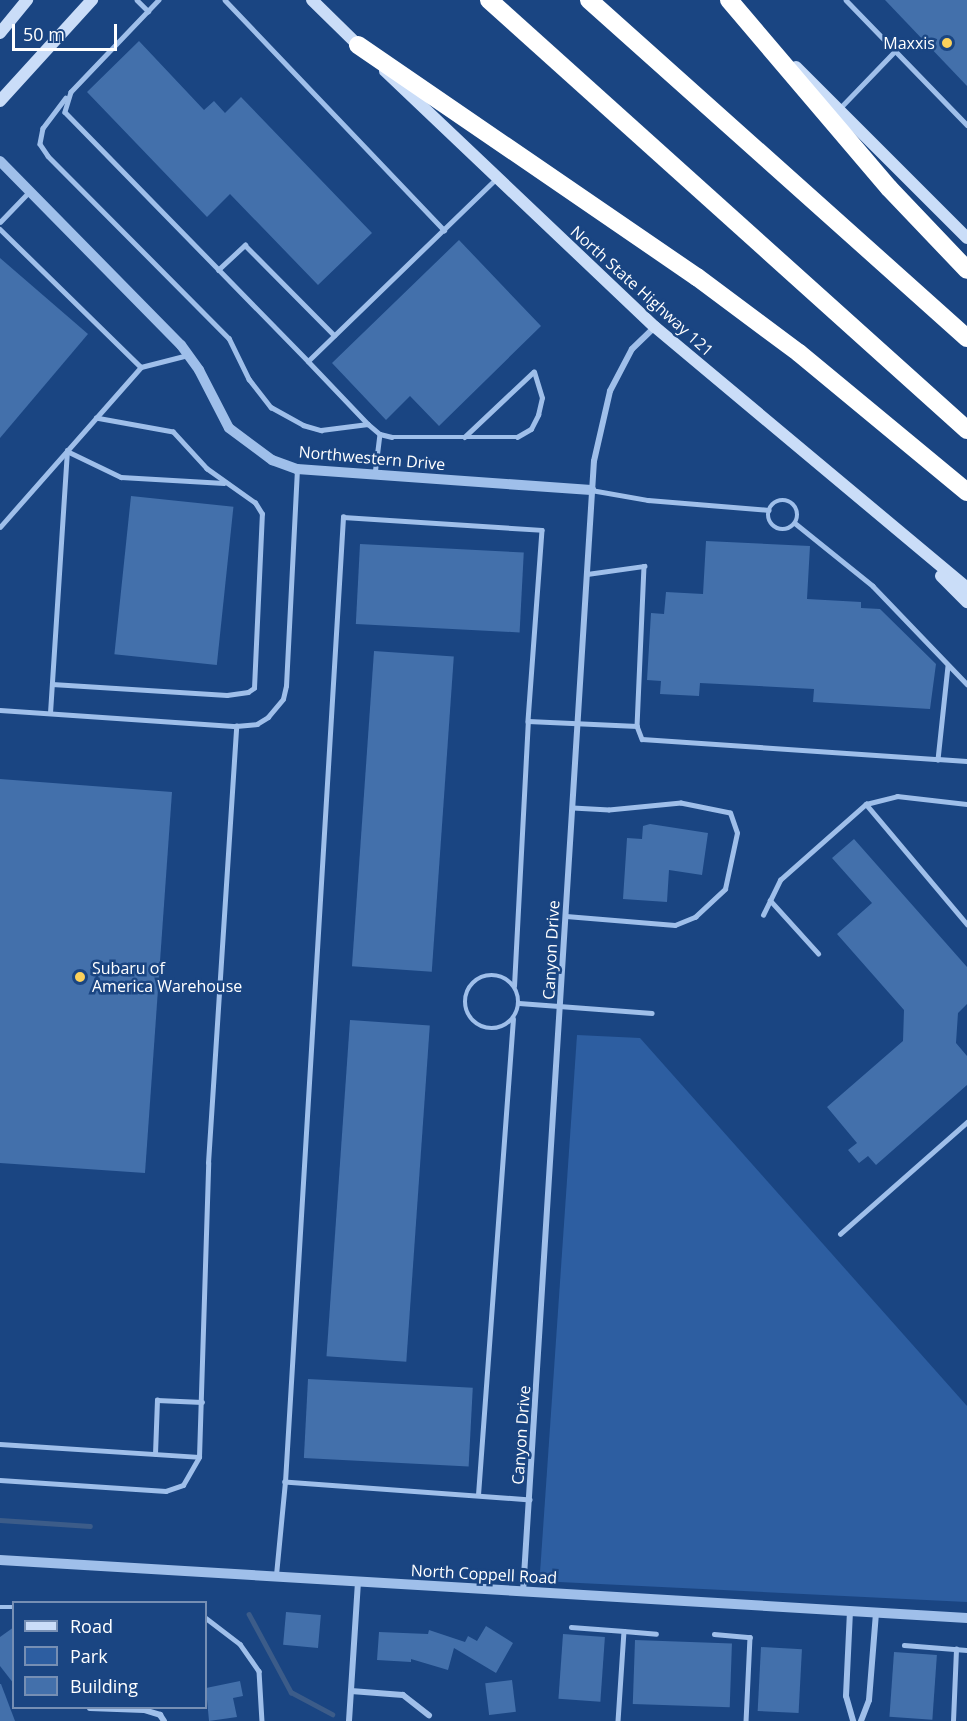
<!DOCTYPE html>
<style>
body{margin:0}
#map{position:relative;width:967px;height:1721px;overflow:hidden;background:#1a4582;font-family:"Open Sans",sans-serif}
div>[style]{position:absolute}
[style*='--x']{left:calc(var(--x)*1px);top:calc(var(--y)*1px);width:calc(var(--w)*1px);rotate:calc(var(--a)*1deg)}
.green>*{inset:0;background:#2d5ea1}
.stream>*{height:4.5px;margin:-2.25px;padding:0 2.25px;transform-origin:2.25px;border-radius:2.25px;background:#3c5c89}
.building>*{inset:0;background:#4370ab;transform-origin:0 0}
.service>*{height:4.5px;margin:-2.25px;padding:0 2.25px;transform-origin:2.25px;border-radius:2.25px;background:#9fbfea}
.service>.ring{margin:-2.25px;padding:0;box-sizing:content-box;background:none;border:4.5px solid #9fbfea;border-radius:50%}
.minor>*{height:6px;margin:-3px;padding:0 3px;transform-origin:3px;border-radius:3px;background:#9fbfea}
.tertiary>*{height:10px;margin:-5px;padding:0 5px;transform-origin:5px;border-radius:5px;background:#9fbfea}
.secondary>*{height:12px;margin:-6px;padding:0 6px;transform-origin:6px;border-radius:6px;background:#caddf8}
.motorway>*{height:18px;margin:-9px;padding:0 9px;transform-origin:9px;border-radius:9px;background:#fff}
.dots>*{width:16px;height:16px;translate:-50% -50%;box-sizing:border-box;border:3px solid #1a4582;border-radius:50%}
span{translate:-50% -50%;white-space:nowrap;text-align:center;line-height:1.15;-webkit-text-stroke:5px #1a4582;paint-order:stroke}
.poi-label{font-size:16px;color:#fff}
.right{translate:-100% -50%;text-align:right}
.left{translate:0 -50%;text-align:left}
.street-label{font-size:16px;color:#fff}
.legend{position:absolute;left:12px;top:1601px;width:195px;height:108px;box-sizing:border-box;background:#1a4582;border:2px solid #768fb4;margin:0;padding:8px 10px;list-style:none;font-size:18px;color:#fff}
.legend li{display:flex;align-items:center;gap:12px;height:30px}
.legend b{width:30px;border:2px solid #768fb4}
.scale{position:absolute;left:12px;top:24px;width:105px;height:27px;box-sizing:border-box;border:3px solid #fff;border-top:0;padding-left:8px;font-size:18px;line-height:21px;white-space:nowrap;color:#fff;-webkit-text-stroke:4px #1a4582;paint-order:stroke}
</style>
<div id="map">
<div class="green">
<i style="clip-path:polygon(577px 1035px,640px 1038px,967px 1406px,967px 1602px,559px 1582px,540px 1573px)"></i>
</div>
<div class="stream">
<i style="--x:0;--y:1520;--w:90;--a:3.8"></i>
<i style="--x:249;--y:1614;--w:89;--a:61.7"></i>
<i style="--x:291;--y:1692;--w:47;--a:28.2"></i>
</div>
<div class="building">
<i style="clip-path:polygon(885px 0,967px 0,967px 86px)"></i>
<i style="clip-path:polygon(139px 41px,204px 110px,214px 101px,225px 113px,241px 97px,372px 233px,318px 285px,230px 194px,207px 217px,87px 92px)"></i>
<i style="clip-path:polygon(459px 240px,541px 326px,439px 426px,410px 396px,386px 420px,332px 363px)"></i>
<i style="clip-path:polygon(0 258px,88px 334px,0 438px)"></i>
<i style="left:131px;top:496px;width:103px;height:159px;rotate:6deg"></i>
<i style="clip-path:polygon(706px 541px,810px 546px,807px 599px,861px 602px,861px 608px,880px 609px,936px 664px,930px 709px,813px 702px,814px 689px,700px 683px,699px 696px,660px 694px,661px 681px,647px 680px,651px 613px,664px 614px,666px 592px,703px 594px)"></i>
<i style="left:360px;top:544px;width:164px;height:80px;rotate:3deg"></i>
<i style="left:374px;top:651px;width:80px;height:316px;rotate:4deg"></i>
<i style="clip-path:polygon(0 779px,172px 792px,145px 1173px,0 1163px)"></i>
<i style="clip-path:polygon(650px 824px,708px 833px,702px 875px,669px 870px,667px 902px,623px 899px,627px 838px,642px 839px,643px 826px)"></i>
<i style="clip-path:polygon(854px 839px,967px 967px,967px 1004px,958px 1013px,956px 1043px,967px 1056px,967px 1085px,876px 1165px,868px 1156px,859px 1163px,848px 1150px,857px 1143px,827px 1107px,903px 1041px,904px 1010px,837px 934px,872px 903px,832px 858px)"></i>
<i style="left:350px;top:1020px;width:80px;height:337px;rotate:4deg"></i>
<i style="left:308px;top:1379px;width:165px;height:79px;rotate:3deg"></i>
<i style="left:286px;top:1612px;width:35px;height:33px;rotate:5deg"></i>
<i style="clip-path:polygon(486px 1626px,513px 1643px,496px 1673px,454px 1648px,448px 1670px,411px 1659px,411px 1662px,377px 1660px,379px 1632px,428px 1634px,429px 1630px,465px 1642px,468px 1636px,477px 1641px)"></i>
<i style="clip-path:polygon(14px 1627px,14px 1684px,0 1666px,0 1637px)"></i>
<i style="left:563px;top:1634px;width:42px;height:65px;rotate:4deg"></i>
<i style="left:635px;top:1640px;width:97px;height:64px;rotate:2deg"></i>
<i style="left:761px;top:1647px;width:41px;height:64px;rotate:3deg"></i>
<i style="left:894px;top:1652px;width:43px;height:65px;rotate:4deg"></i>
<i style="left:512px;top:1680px;width:32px;height:27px;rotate:83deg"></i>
<i style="clip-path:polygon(240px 1681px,243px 1696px,233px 1698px,237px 1717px,209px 1721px,206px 1688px)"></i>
<i style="clip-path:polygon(0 1684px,1px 1684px,15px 1721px,0 1721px)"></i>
</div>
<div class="service">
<i style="--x:137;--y:0;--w:16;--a:45"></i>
<i style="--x:159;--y:0;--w:127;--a:133.7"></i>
<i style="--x:71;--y:92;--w:21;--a:107"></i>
<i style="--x:65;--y:112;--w:348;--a:45.7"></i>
<i style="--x:308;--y:361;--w:262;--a:-44.1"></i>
<i style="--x:225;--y:0;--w:318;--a:46.4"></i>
<i style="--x:846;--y:0;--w:174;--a:45.9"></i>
<i style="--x:66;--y:98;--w:38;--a:127"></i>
<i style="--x:43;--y:128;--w:16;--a:101"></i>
<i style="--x:40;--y:144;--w:14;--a:56"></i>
<i style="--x:48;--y:156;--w:257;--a:45.2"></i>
<i style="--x:229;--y:338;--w:46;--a:64"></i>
<i style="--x:249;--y:379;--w:36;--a:52"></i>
<i style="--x:271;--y:407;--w:37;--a:29"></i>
<i style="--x:303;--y:425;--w:19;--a:16"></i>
<i style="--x:321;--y:430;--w:47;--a:-7.3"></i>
<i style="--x:368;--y:424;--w:16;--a:40"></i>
<i style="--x:380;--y:434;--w:41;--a:97"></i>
<i style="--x:839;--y:109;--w:81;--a:-46"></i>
<i style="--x:0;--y:222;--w:40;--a:-46"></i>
<i style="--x:0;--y:229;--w:197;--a:44.4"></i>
<i style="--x:218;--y:270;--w:37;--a:-43"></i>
<i style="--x:245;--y:245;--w:127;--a:45.3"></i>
<i style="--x:308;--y:361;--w:87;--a:46.4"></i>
<i style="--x:380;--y:434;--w:12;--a:14"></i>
<i style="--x:392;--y:437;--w:125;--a:0"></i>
<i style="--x:517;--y:437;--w:16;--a:-30"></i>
<i style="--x:531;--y:429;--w:16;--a:-63"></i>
<i style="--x:538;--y:415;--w:17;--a:-77"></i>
<i style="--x:542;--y:398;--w:27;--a:-107"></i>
<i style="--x:534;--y:372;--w:95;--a:136.7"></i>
<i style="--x:591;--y:490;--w:58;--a:10"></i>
<i style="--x:648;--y:500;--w:121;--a:4.7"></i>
<i class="ring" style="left:768px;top:500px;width:25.5px;height:25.5px"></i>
<i style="--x:795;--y:523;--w:100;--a:38.9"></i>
<i style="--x:873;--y:586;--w:136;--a:46.2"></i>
<i style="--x:0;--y:527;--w:213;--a:-48.6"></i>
<i style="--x:141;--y:367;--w:49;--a:-14.3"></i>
<i style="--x:587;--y:574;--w:58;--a:-8"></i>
<i style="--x:644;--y:566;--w:160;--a:92.5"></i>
<i style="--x:637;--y:726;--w:14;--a:69"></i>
<i style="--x:642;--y:739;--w:297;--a:3.9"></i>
<i style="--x:948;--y:666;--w:94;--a:96.1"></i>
<i style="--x:938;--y:759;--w:29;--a:4"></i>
<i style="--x:52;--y:684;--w:175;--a:3.6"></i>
<i style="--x:227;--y:695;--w:21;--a:-8"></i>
<i style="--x:248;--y:692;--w:7;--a:-34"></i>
<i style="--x:254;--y:688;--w:174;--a:-87.4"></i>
<i style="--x:262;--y:514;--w:13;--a:-122"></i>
<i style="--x:255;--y:503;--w:59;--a:-144.7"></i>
<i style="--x:207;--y:469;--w:50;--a:-132.6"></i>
<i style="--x:173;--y:432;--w:78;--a:-169.7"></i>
<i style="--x:0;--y:710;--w:237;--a:3.9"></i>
<i style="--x:236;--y:726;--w:21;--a:-5"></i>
<i style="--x:257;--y:724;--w:13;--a:-32"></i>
<i style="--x:268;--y:717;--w:23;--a:-50"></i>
<i style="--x:283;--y:699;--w:13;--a:-77"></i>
<i style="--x:286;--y:686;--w:217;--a:-87.1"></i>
<i style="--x:50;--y:713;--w:263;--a:-86.3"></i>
<i style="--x:67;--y:451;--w:60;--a:25.7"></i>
<i style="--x:121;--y:477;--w:103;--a:3.3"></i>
<i style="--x:866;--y:804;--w:32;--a:-14"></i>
<i style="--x:897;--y:796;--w:70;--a:6.5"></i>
<i style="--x:770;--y:900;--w:72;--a:47.8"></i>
<i style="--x:763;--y:915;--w:39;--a:-64"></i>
<i style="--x:780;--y:880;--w:115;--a:-41.5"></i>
<i style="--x:866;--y:804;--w:157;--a:49.9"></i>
<i style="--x:566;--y:916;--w:109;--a:4.7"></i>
<i style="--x:675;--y:925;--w:22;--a:-22"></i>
<i style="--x:695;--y:917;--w:41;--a:-43"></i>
<i style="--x:725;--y:889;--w:57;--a:-77.9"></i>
<i style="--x:737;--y:833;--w:21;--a:-109"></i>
<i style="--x:730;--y:813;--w:50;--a:-168.5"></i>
<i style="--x:681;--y:803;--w:72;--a:174.4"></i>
<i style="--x:609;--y:810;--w:36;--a:-177"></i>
<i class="ring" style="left:465px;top:975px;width:49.5px;height:49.5px"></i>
<i style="--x:514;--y:986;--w:265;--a:-87"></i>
<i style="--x:519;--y:1003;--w:133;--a:4.3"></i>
<i style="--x:840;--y:1234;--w:169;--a:-41.4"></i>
<i style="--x:0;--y:1444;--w:199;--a:3.7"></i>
<i style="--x:199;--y:1457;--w:294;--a:-88.2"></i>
<i style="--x:208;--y:1163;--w:438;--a:-86.3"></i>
<i style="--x:155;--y:1454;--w:54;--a:-87.9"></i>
<i style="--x:157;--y:1400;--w:45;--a:2.5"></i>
<i style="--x:0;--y:1480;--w:166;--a:3.8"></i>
<i style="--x:166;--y:1491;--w:18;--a:-19"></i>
<i style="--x:183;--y:1485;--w:32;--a:-60"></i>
<i style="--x:478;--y:1495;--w:477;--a:-85.8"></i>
<i style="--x:530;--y:1500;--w:246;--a:-175.8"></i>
<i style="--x:285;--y:1482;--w:967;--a:-86.56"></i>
<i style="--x:343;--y:517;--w:199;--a:3.7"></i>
<i style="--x:542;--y:530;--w:192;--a:94.2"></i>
<i style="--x:528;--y:721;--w:109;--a:2.6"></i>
<i style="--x:276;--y:1575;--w:93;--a:-84.5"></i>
<i style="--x:0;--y:1607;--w:14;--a:0"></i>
<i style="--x:206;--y:1618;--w:43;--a:37.4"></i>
<i style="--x:240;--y:1644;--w:33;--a:55"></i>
<i style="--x:259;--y:1671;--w:50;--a:86.6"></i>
<i style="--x:571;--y:1627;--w:53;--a:4.3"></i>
<i style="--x:624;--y:1631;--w:90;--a:93.8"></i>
<i style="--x:624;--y:1631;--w:32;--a:5"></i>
<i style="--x:714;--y:1634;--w:36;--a:5"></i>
<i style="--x:750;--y:1637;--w:84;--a:92.7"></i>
<i style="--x:904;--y:1645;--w:63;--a:4.5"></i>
<i style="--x:953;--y:1721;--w:72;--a:-87.6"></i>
</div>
<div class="minor">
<i style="--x:523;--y:1592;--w:1133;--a:-86.41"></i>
<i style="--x:594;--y:461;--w:72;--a:-77.1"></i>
<i style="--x:610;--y:391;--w:47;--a:-62.4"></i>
<i style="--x:632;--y:349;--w:32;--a:-44"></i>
<i style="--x:850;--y:1611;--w:85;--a:92.7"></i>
<i style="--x:846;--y:1696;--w:26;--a:74"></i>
<i style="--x:351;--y:1691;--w:52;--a:4.4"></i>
<i style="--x:403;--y:1695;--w:33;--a:38"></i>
<i style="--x:90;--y:1708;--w:54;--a:2.1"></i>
<i style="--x:144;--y:1710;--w:17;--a:17"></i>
<i style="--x:160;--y:1715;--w:7;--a:56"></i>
<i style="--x:349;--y:1721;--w:139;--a:-86.3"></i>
<i style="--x:861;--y:1721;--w:22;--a:-69"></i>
<i style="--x:869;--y:1700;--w:87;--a:-85.4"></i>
</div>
<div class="tertiary">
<i style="--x:0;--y:161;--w:258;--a:45.5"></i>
<i style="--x:181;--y:345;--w:31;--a:54"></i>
<i style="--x:199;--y:370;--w:65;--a:62.7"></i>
<i style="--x:229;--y:428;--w:54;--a:36.7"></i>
<i style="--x:272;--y:460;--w:27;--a:20"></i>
<i style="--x:297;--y:469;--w:295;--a:4.1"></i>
<i style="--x:0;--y:1560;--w:969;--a:3.43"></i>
</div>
<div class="secondary">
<i style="--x:312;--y:0;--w:70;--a:44.4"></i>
<i style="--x:0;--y:33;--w:43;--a:-50.7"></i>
<i style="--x:796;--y:67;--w:242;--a:45"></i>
<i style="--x:385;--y:71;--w:372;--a:43.5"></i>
<i style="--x:655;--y:327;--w:407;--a:39.9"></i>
<i style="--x:0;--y:101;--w:137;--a:-47.7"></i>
<i style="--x:941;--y:576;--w:37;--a:45"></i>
</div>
<div class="motorway">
<i style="--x:489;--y:0;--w:643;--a:41.97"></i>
<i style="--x:589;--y:0;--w:507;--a:41.8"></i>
<i style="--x:729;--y:0;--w:247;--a:49.6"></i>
<i style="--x:889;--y:188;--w:113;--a:46.4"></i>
<i style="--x:358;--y:45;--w:411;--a:34.4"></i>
<i style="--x:697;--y:277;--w:127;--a:36.7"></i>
<i style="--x:799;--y:353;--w:218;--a:39.6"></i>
</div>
<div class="dots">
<i style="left:947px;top:43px;background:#fcd15b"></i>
<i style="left:80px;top:977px;background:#fcd15b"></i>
</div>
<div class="poi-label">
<span class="right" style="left:935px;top:43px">Maxxis</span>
<span class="left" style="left:92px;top:977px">Subaru of<br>America Warehouse</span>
</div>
<div class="street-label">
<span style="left:642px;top:291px;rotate:42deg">North State Highway 121</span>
<span style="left:372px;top:458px;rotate:5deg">Northwestern Drive</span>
<span style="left:551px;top:950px;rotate:-87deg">Canyon Drive</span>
<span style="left:521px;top:1435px;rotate:-86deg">Canyon Drive</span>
<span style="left:484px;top:1574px;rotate:3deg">North Coppell Road</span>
</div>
<ul class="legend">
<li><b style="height:8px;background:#caddf8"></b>Road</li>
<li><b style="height:16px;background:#2d5ea1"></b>Park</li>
<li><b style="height:16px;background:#4370ab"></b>Building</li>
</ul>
<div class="scale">50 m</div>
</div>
